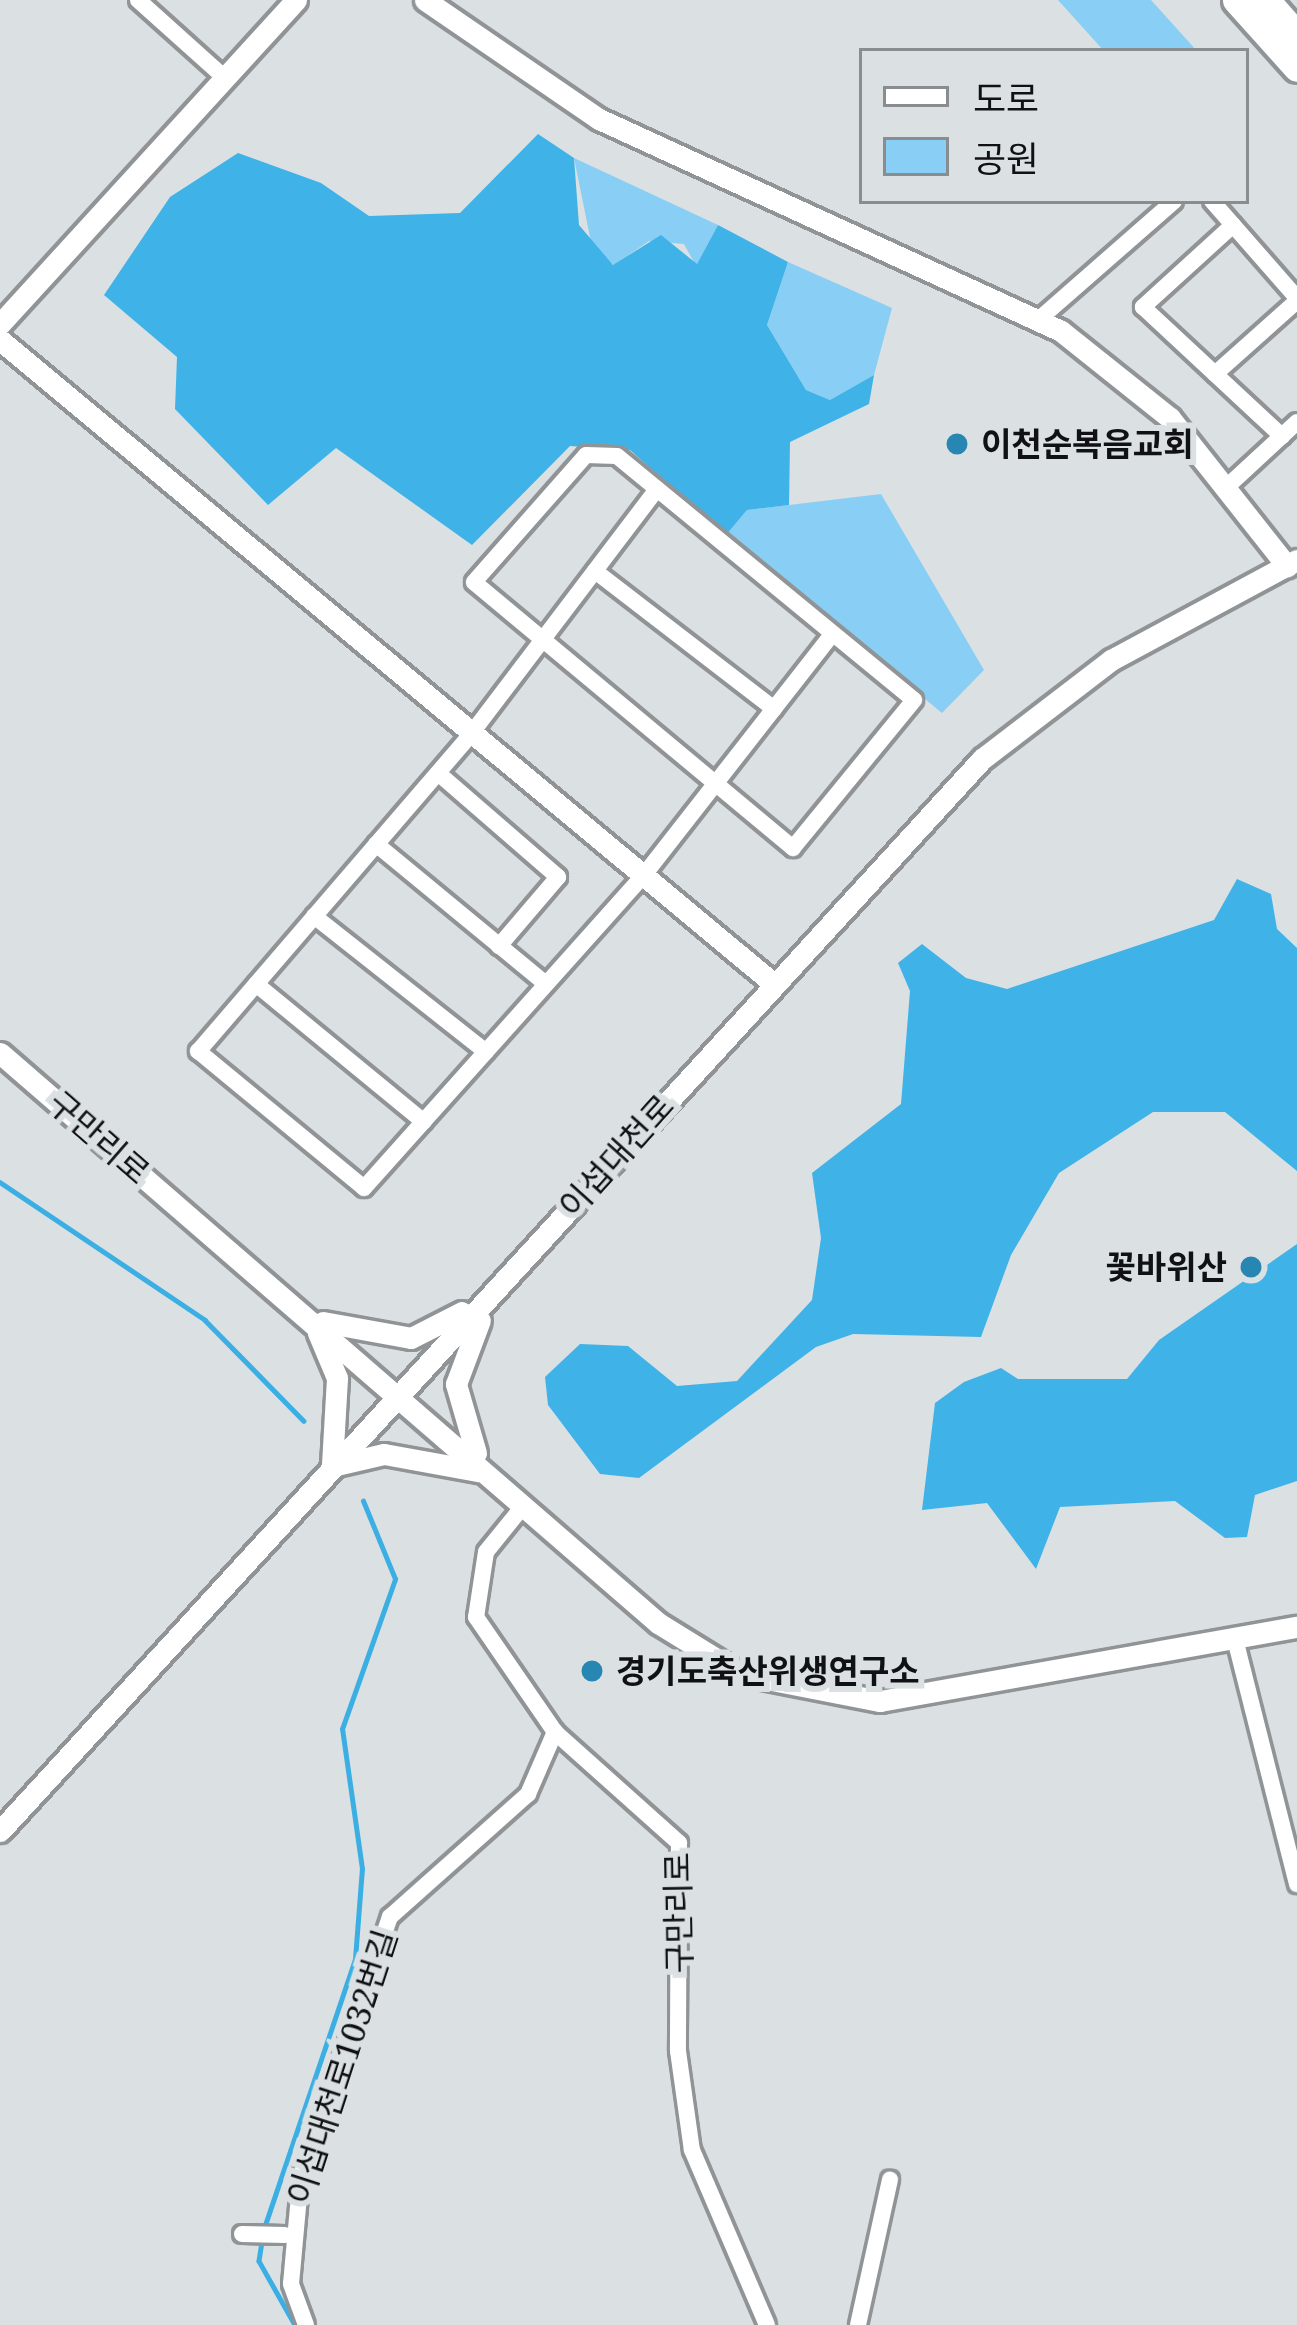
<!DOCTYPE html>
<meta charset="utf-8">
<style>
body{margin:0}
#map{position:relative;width:1297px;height:2325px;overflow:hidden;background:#dbe0e3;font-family:"Noto Serif","Noto Sans KR",serif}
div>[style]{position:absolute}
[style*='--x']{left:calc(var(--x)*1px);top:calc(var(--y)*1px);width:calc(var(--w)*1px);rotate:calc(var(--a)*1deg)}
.green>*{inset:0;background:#89cef4}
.forest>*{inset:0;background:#3fb2e8}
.stream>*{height:4.5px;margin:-2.25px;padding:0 2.25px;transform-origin:2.25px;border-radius:2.25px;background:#3bafe4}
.roads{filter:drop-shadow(3px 0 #909497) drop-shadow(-3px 0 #909497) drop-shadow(0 3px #909497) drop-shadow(0 -3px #909497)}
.minor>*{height:16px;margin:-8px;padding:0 8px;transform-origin:8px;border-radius:8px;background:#fff}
.tertiary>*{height:21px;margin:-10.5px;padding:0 10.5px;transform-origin:10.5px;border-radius:10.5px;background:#fff}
.primary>*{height:27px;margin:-13.5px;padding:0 13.5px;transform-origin:13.5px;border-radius:13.5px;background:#fff}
.dots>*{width:33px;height:33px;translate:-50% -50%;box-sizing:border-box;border:6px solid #dbe0e3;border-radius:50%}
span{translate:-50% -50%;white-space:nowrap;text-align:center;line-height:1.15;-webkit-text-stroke:12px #dbe0e3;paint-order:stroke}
.poi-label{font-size:33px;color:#0f1112;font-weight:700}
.left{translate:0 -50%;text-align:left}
.right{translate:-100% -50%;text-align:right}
.street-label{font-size:33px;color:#0f1112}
.legend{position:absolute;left:859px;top:48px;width:390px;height:156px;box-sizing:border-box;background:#dbe0e3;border:3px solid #898d8f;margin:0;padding:15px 21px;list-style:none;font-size:36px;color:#0f1112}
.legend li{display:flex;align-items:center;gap:24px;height:60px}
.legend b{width:60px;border:3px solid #898d8f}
</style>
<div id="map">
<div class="green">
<i style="clip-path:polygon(1058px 0,1151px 0,1197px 51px,1104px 51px)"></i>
<i style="clip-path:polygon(574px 158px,718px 225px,696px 266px,684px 244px,649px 241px,614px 265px,592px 247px)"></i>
<i style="clip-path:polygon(788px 262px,892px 308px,874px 375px,830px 400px,806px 390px,767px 325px)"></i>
<i style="clip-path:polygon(881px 494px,984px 670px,942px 713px,726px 535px,747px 510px)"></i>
</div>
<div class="forest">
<i style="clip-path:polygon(538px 134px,574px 158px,579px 225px,613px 265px,661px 235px,697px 264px,718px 225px,788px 262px,767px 325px,806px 390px,830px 400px,874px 375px,869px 404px,790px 442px,789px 505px,747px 510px,726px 535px,630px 450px,570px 446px,472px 545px,336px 448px,268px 505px,175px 409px,177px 357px,104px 295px,170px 197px,238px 153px,321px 183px,369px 216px,460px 213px)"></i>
<i style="clip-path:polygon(1237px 879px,1271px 894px,1277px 929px,1297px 948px,1297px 1171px,1225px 1112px,1153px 1112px,1059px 1173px,1011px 1255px,981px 1337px,853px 1334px,816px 1347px,639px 1478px,600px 1474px,548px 1405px,545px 1377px,580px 1344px,628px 1346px,677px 1386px,737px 1381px,812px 1300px,821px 1238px,812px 1173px,901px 1104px,910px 991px,898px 963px,922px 944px,966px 978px,1007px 989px,1214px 920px)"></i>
<i style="clip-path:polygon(1297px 1244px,1297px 1481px,1255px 1495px,1247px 1537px,1225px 1538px,1175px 1501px,1060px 1507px,1036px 1569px,987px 1503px,922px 1510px,935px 1403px,964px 1382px,1001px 1368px,1018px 1379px,1127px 1379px,1159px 1340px)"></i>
</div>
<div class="stream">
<i style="--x:0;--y:1182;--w:247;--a:33.9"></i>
<i style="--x:205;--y:1320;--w:141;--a:45.6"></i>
<i style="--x:263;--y:2231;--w:287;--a:-71.3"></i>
<i style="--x:355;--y:1959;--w:90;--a:-85.6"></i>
<i style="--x:362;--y:1869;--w:141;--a:-98.1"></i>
<i style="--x:342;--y:1729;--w:159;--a:-70.5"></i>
<i style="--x:395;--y:1579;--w:84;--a:-112.3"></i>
<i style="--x:262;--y:2242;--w:19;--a:99"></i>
<i style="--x:259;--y:2261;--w:73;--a:60.6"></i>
</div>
<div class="roads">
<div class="minor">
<i style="--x:138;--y:0;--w:117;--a:41.9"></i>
<i style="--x:1212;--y:201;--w:129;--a:48.8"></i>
<i style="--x:1233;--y:225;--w:122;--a:137.7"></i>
<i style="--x:1143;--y:307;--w:190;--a:42.9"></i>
<i style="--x:1037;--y:321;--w:182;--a:-41.2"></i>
<i style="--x:1215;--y:374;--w:110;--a:-41.7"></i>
<i style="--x:586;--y:455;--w:31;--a:2"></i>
<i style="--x:617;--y:456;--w:384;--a:39.4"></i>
<i style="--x:914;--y:700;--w:191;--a:129.3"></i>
<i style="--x:793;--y:848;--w:415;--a:-140.2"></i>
<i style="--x:474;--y:582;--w:169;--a:-48.6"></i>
<i style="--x:1231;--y:483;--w:90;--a:-42.7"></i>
<i style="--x:657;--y:489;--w:306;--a:127.2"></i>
<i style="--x:472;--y:733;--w:420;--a:130.7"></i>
<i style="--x:198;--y:1051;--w:215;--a:39.5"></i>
<i style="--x:364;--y:1188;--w:420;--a:-48.2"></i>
<i style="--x:644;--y:875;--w:306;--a:-52"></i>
<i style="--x:595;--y:571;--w:226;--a:37.6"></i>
<i style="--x:438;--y:773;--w:159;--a:40.9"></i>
<i style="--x:558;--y:877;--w:91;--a:130.5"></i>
<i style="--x:376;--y:844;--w:220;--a:39.5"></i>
<i style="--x:314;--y:916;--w:219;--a:38.3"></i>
<i style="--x:256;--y:984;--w:217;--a:39.4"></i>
<i style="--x:524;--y:1505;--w:60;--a:129"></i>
<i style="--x:486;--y:1552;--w:66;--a:98.7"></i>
<i style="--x:476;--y:1617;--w:140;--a:55.5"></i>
<i style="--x:555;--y:1732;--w:166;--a:41.8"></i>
<i style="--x:679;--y:1843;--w:208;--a:90.3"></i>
<i style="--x:678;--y:2051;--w:100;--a:82"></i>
<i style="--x:692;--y:2150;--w:190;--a:66.8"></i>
<i style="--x:1235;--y:1639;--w:253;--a:75.8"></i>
<i style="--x:242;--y:2234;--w:43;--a:1.3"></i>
<i style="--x:306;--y:2325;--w:44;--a:-110.1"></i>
<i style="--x:291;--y:2284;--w:109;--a:-84.8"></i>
<i style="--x:301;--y:2175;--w:273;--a:-71"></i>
<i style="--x:390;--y:1917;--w:185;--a:-41.7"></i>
<i style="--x:528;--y:1794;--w:68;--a:-66.5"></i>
<i style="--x:858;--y:2325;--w:149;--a:-77.6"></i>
</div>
<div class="tertiary">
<i style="--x:425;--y:0;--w:211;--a:34.4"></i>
<i style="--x:599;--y:119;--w:508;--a:24.65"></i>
<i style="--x:1061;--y:331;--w:139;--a:38.6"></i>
<i style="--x:1170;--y:418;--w:189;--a:51.7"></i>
<i style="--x:0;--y:324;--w:439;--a:-47.6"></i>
<i style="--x:0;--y:340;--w:1007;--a:39.76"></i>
<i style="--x:0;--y:1053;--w:871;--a:40.9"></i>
<i style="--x:658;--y:1623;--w:97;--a:31.6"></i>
<i style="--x:741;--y:1674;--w:142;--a:11"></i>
<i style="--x:880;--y:1701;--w:424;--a:-10.1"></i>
<i style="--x:323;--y:1322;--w:89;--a:10.3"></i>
<i style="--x:411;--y:1338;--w:57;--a:-27"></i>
<i style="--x:318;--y:1333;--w:49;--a:67.1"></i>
<i style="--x:337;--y:1378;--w:88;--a:93.3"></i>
<i style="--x:332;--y:1466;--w:53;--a:-13"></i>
<i style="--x:384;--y:1454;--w:96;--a:10.3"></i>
<i style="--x:476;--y:1453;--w:72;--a:-106.2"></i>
<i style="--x:456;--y:1384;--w:68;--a:-69.4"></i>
<i style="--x:0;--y:1831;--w:1454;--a:-47.51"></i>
<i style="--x:982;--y:759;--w:163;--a:-37.5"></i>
<i style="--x:1111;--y:660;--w:211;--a:-28.3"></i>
</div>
<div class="primary">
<i style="--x:1236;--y:0;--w:91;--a:48.1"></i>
<i style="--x:1266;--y:0;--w:47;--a:48.5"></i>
</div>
</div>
<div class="dots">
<i style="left:957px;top:444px;background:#2787b2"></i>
<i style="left:1251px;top:1267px;background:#2787b2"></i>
<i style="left:592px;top:1671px;background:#2787b2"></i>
</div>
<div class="poi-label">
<span class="left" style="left:981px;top:444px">이천순복음교회</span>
<span class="right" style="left:1227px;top:1267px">꽃바위산</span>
<span class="left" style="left:616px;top:1671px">경기도축산위생연구소</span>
</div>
<div class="street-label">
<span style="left:99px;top:1137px;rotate:41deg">구만리로</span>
<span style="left:616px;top:1156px;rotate:-48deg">이섭대천로</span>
<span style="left:678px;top:1913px;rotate:-91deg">구만리로</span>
<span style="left:342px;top:2067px;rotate:-72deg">이섭대천로1032번길</span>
</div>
<ul class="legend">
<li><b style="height:15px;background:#fff"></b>도로</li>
<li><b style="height:33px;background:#89cef4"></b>공원</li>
</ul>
</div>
